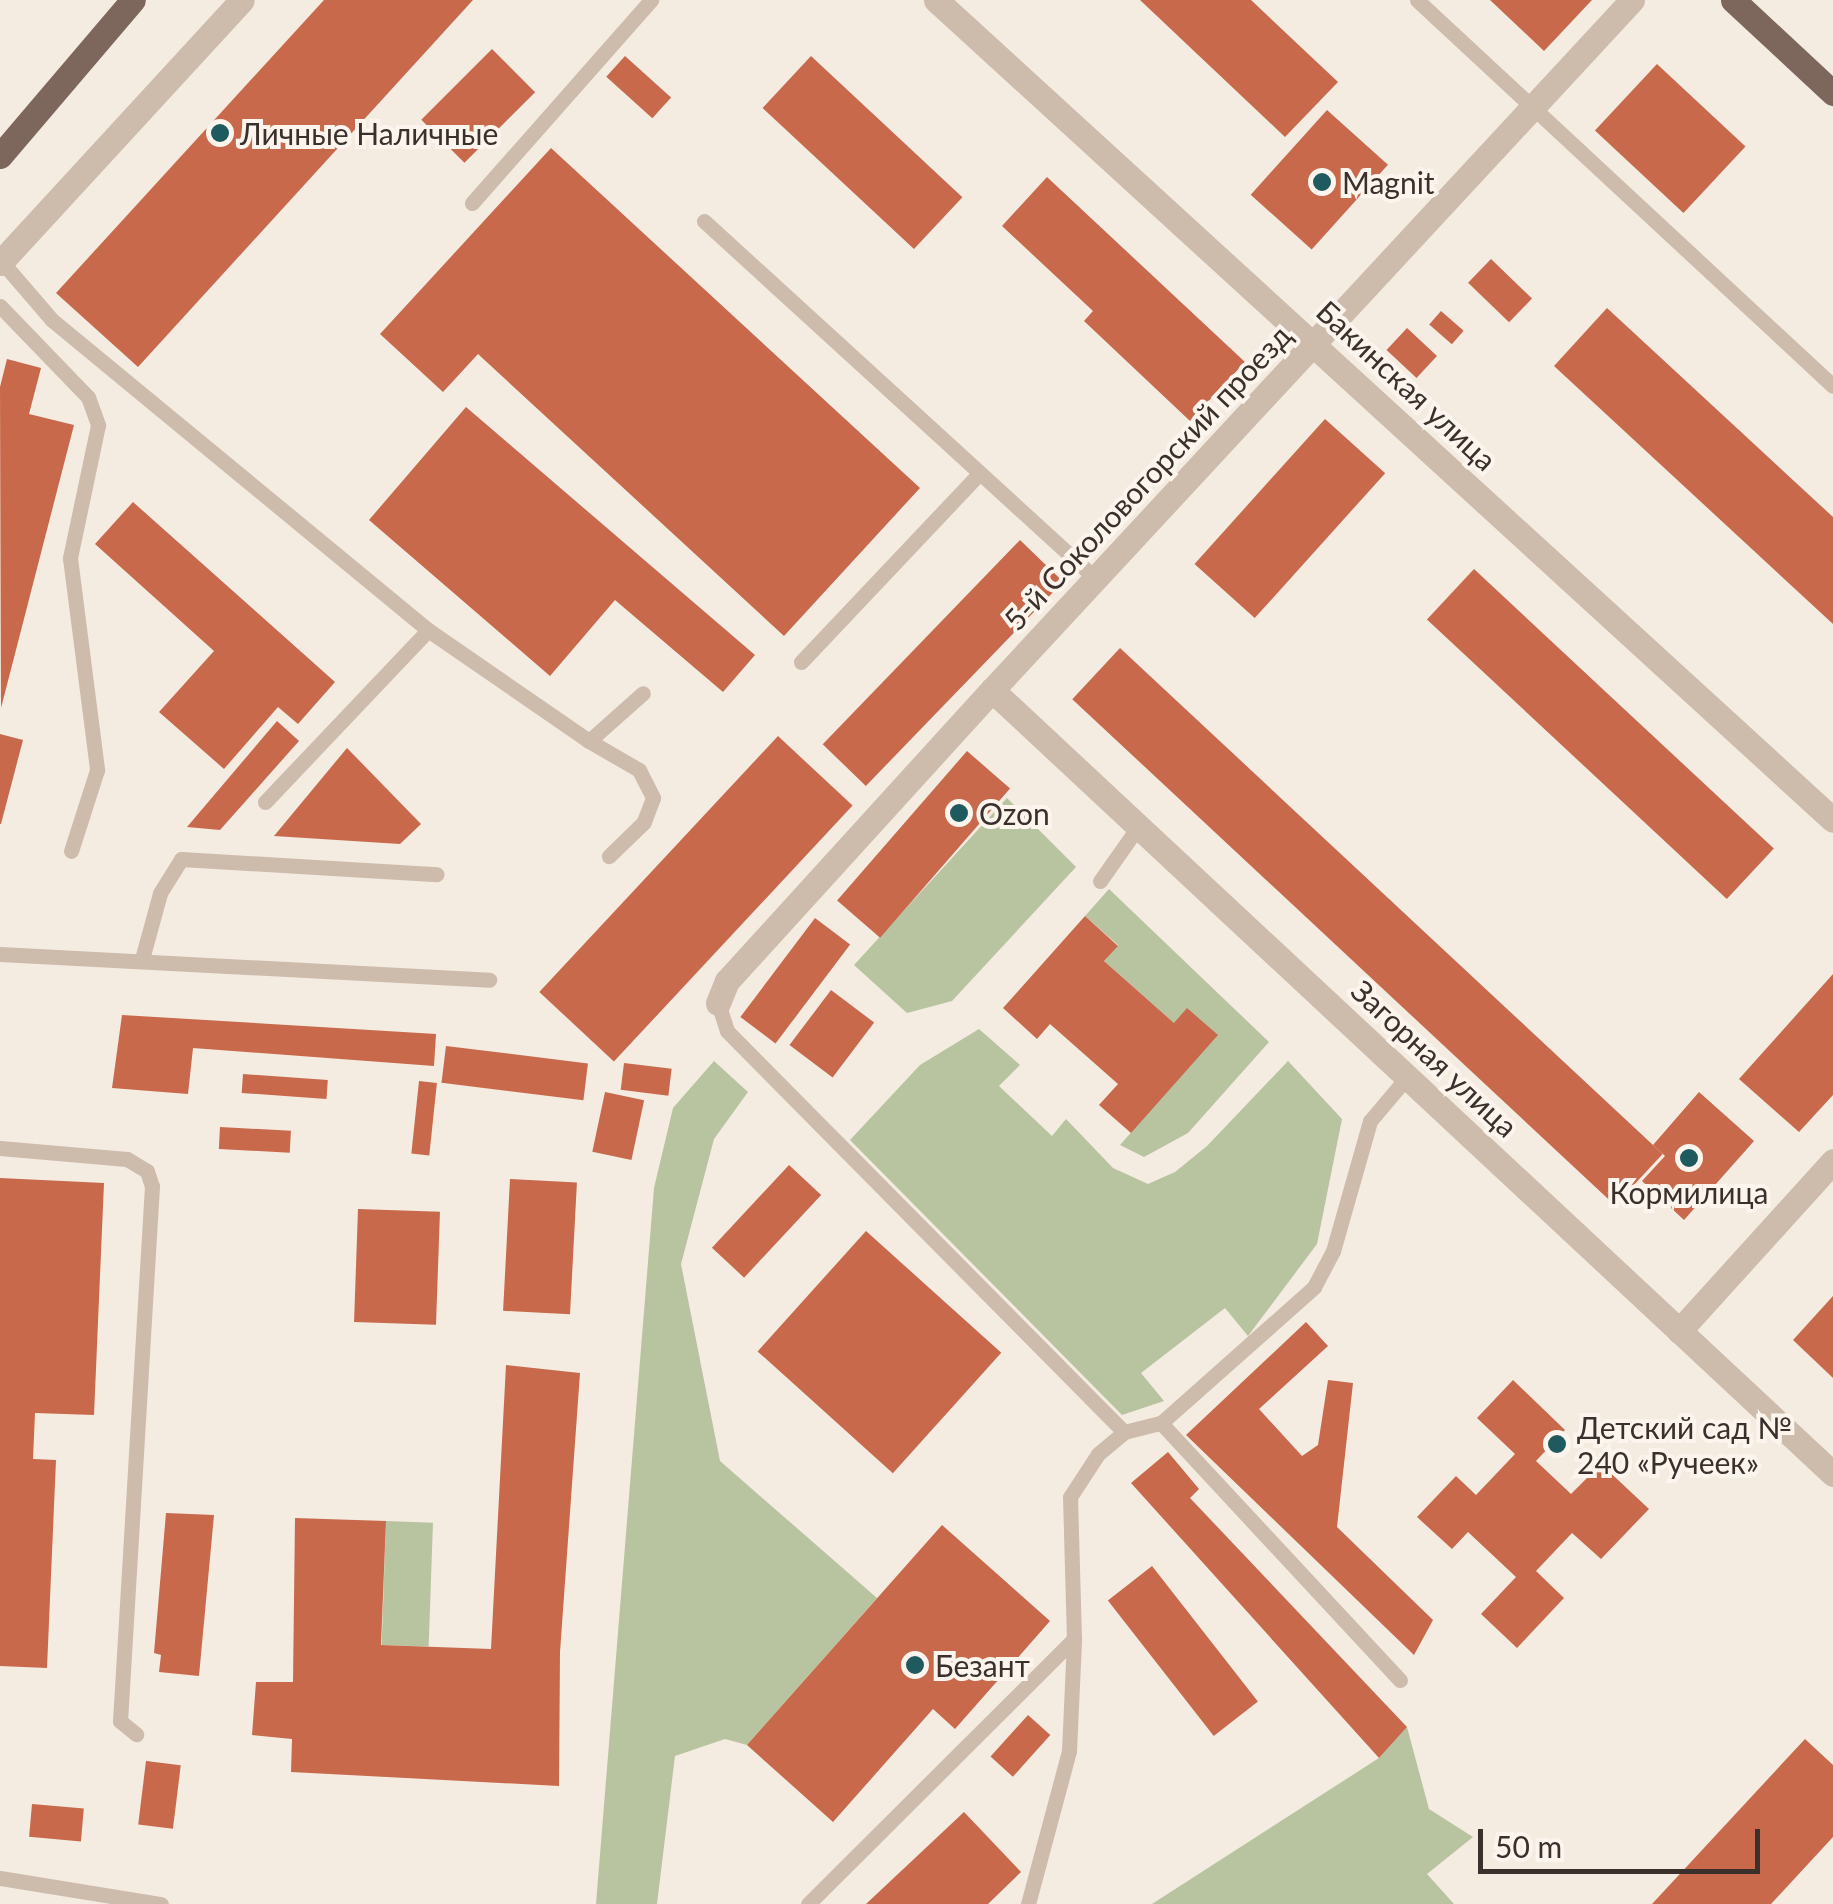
<!DOCTYPE html>
<meta charset="utf-8">
<style>
body{margin:0}
#map{position:relative;width:1833px;height:1904px;overflow:hidden;background:#f4ebe1;font-family:Lato,sans-serif}
div>[style]{position:absolute}
[style*='--x']{left:calc(var(--x)*1px);top:calc(var(--y)*1px);width:calc(var(--w)*1px);rotate:calc(var(--a)*1deg)}
.green>*{inset:0;background:#b8c4a0;transform-origin:0 0}
.building>*{inset:0;background:#c8694b;transform-origin:0 0}
.service>*{height:15px;margin:-7.5px;padding:0 7.5px;transform-origin:7.5px;border-radius:7.5px;background:#cdbbac}
.minor>*{height:25px;margin:-12.5px;padding:0 12.5px;transform-origin:12.5px;border-radius:12.5px;background:#cdbbac}
.primary>*{height:25px;margin:-12.5px;padding:0 12.5px;transform-origin:12.5px;border-radius:12.5px;background:#7d675c}
.dots>*{width:28px;height:28px;translate:-50% -50%;box-sizing:border-box;border:5px solid #fbf5ee;border-radius:50%}
span{translate:-50% -50%;white-space:nowrap;text-align:center;line-height:1.15;-webkit-text-stroke:8px #fbf5ee;paint-order:stroke}
.poi-label{font-size:30px;color:#3b302b}
.left{translate:0 -50%;text-align:left}
.street-label{font-size:30px;color:#3b302b}
.scale{position:absolute;left:1478px;top:1829px;width:282px;height:45px;box-sizing:border-box;border:5px solid #3b302b;border-top:0;padding-left:12px;font-size:30px;line-height:35px;white-space:nowrap;color:#3b302b;-webkit-text-stroke:8px #fbf5ee;paint-order:stroke}
</style>
<div id="map">
<div class="green">
<i style="clip-path:polygon(1007px 798px,1076px 867px,952px 1001px,907px 1013px,854px 965px)"></i>
<i style="clip-path:polygon(1109px 889px,1269px 1042px,1188px 1133px,1144px 1157px,1120px 1145px,1217px 1035px,1174px 1023px,1104px 961px,1118px 945px,1085px 916px)"></i>
<i style="clip-path:polygon(979px 1029px,1020px 1065px,999px 1086px,1052px 1136px,1066px 1119px,1113px 1168px,1148px 1184px,1175px 1172px,1207px 1146px,1288px 1061px,1342px 1119px,1317px 1244px,1248px 1336px,1225px 1308px,1141px 1373px,1164px 1401px,1122px 1415px,850px 1140px,920px 1065px)"></i>
<i style="clip-path:polygon(714px 1061px,748px 1092px,714px 1139px,681px 1264px,720px 1461px,877px 1598px,747px 1745px,725px 1739px,675px 1756px,657px 1904px,596px 1904px,654px 1188px,673px 1108px)"></i>
<i style="left:386px;top:1521px;width:47px;height:124px;rotate:2deg"></i>
<i style="clip-path:polygon(1407px 1727px,1429px 1809px,1473px 1837px,1427px 1874px,1454px 1904px,1152px 1904px,1379px 1758px)"></i>
</div>
<div class="building">
<i style="clip-path:polygon(324px 0,473px 0,138px 367px,56px 293px)"></i>
<i style="clip-path:polygon(1140px 0,1251px 0,1338px 82px,1285px 137px)"></i>
<i style="clip-path:polygon(1490px 0,1592px 0,1544px 51px)"></i>
<i style="left:492px;top:49px;width:61px;height:100px;rotate:45deg"></i>
<i style="left:625px;top:56px;width:62px;height:28px;rotate:42deg"></i>
<i style="left:811px;top:56px;width:207px;height:71px;rotate:43deg"></i>
<i style="left:1657px;top:64px;width:121px;height:91px;rotate:43deg"></i>
<i style="left:1327px;top:110px;width:82px;height:114px;rotate:42deg"></i>
<i style="clip-path:polygon(551px 148px,920px 488px,784px 636px,478px 354px,443px 392px,380px 334px)"></i>
<i style="clip-path:polygon(1047px 177px,1245px 362px,1190px 421px,1084px 321px,1093px 311px,1002px 226px)"></i>
<i style="left:1491px;top:259px;width:57px;height:33px;rotate:44deg"></i>
<i style="clip-path:polygon(1607px 308px,1833px 517px,1833px 624px,1554px 366px)"></i>
<i style="left:1441px;top:311px;width:30px;height:18px;rotate:41deg"></i>
<i style="left:1407px;top:328px;width:41px;height:30px;rotate:43deg"></i>
<i style="clip-path:polygon(7px 359px,41px 368px,29px 414px,74px 425px,1px 708px,0 387px)"></i>
<i style="clip-path:polygon(466px 407px,755px 655px,723px 692px,615px 600px,550px 676px,369px 520px)"></i>
<i style="left:1325px;top:419px;width:81px;height:195px;rotate:42deg"></i>
<i style="clip-path:polygon(133px 502px,335px 682px,298px 724px,278px 707px,224px 769px,159px 712px,214px 651px,95px 544px)"></i>
<i style="left:1020px;top:540px;width:60px;height:284px;rotate:44deg"></i>
<i style="left:1474px;top:569px;width:410px;height:69px;rotate:43deg"></i>
<i style="left:1120px;top:648px;width:742px;height:70px;rotate:43deg"></i>
<i style="clip-path:polygon(277px 721px,299px 741px,220px 830px,187px 827px)"></i>
<i style="clip-path:polygon(0 734px,23px 740px,1px 824px,0 824px)"></i>
<i style="left:778px;top:736px;width:102px;height:350px;rotate:43deg"></i>
<i style="clip-path:polygon(347px 748px,421px 824px,400px 844px,274px 836px)"></i>
<i style="left:967px;top:751px;width:57px;height:198px;rotate:41deg"></i>
<i style="clip-path:polygon(1085px 916px,1118px 946px,1104px 961px,1174px 1023px,1187px 1008px,1218px 1035px,1131px 1133px,1099px 1105px,1118px 1084px,1050px 1024px,1037px 1039px,1003px 1008px)"></i>
<i style="left:815px;top:918px;width:44px;height:124px;rotate:37deg"></i>
<i style="clip-path:polygon(1833px 974px,1833px 1095px,1799px 1132px,1739px 1079px)"></i>
<i style="left:831px;top:990px;width:54px;height:69px;rotate:37deg"></i>
<i style="clip-path:polygon(122px 1015px,436px 1034px,434px 1066px,193px 1048px,188px 1094px,112px 1088px)"></i>
<i style="left:446px;top:1046px;width:143px;height:37px;rotate:7deg"></i>
<i style="left:624px;top:1063px;width:48px;height:27px;rotate:7deg"></i>
<i style="left:243px;top:1074px;width:85px;height:19px;rotate:4deg"></i>
<i style="left:419px;top:1081px;width:18px;height:73px;rotate:6deg"></i>
<i style="left:605px;top:1092px;width:40px;height:61px;rotate:12deg"></i>
<i style="clip-path:polygon(1699px 1092px,1754px 1141px,1684px 1220px,1642px 1181px,1665px 1156px,1653px 1145px)"></i>
<i style="left:220px;top:1127px;width:71px;height:22px;rotate:3deg"></i>
<i style="left:789px;top:1165px;width:44px;height:113px;rotate:43deg"></i>
<i style="clip-path:polygon(0 1178px,104px 1183px,94px 1415px,35px 1413px,33px 1459px,56px 1460px,47px 1668px,0 1666px)"></i>
<i style="left:510px;top:1179px;width:67px;height:132px;rotate:3deg"></i>
<i style="left:358px;top:1209px;width:82px;height:113px;rotate:2deg"></i>
<i style="left:866px;top:1231px;width:182px;height:162px;rotate:42deg"></i>
<i style="clip-path:polygon(1833px 1296px,1833px 1378px,1793px 1340px)"></i>
<i style="clip-path:polygon(1306px 1322px,1328px 1346px,1259px 1409px,1302px 1456px,1318px 1445px,1328px 1380px,1353px 1383px,1337px 1527px,1433px 1620px,1414px 1655px,1186px 1435px)"></i>
<i style="clip-path:polygon(506px 1365px,580px 1373px,560px 1652px,559px 1786px,291px 1772px,292px 1739px,252px 1735px,256px 1682px,293px 1682px,295px 1518px,386px 1521px,381px 1645px,491px 1649px)"></i>
<i style="clip-path:polygon(1513px 1380px,1565px 1430px,1536px 1461px,1571px 1494px,1601px 1464px,1649px 1509px,1601px 1559px,1572px 1533px,1536px 1571px,1564px 1598px,1517px 1648px,1481px 1614px,1516px 1577px,1468px 1532px,1452px 1549px,1417px 1517px,1456px 1476px,1476px 1495px,1515px 1454px,1477px 1418px)"></i>
<i style="clip-path:polygon(1168px 1452px,1199px 1489px,1190px 1498px,1407px 1727px,1379px 1758px,1131px 1483px)"></i>
<i style="clip-path:polygon(166px 1513px,214px 1515px,199px 1676px,159px 1672px,161px 1655px,154px 1653px)"></i>
<i style="clip-path:polygon(942px 1525px,1050px 1621px,955px 1729px,933px 1709px,833px 1822px,747px 1745px)"></i>
<i style="left:1152px;top:1566px;width:172px;height:56px;rotate:52deg"></i>
<i style="left:1028px;top:1715px;width:30px;height:56px;rotate:42deg"></i>
<i style="clip-path:polygon(1805px 1739px,1833px 1765px,1833px 1837px,1771px 1904px,1652px 1904px)"></i>
<i style="left:146px;top:1761px;width:35px;height:64px;rotate:7deg"></i>
<i style="left:32px;top:1804px;width:52px;height:33px;rotate:5deg"></i>
<i style="clip-path:polygon(964px 1812px,1021px 1872px,988px 1904px,866px 1904px)"></i>
</div>
<div class="service">
<i style="--x:1417;--y:0;--w:567;--a:42.86"></i>
<i style="--x:472;--y:203;--w:271;--a:-48.6"></i>
<i style="--x:704;--y:221;--w:529;--a:42.4"></i>
<i style="--x:2;--y:262;--w:77;--a:49.2"></i>
<i style="--x:52;--y:320;--w:487;--a:39.5"></i>
<i style="--x:428;--y:630;--w:196;--a:34.6"></i>
<i style="--x:589;--y:741;--w:72;--a:-41.6"></i>
<i style="--x:0;--y:306;--w:127;--a:46"></i>
<i style="--x:88;--y:397;--w:30;--a:70"></i>
<i style="--x:98;--y:425;--w:136;--a:101.9"></i>
<i style="--x:70;--y:558;--w:214;--a:82.7"></i>
<i style="--x:97;--y:770;--w:85;--a:107.8"></i>
<i style="--x:801;--y:662;--w:260;--a:-46.6"></i>
<i style="--x:589;--y:741;--w:58;--a:30.1"></i>
<i style="--x:639;--y:770;--w:31;--a:63"></i>
<i style="--x:653;--y:798;--w:26;--a:111"></i>
<i style="--x:644;--y:822;--w:49;--a:135.8"></i>
<i style="--x:265;--y:802;--w:237;--a:-46.5"></i>
<i style="--x:1100;--y:881;--w:70;--a:-54.9"></i>
<i style="--x:0;--y:954;--w:490;--a:3"></i>
<i style="--x:142;--y:959;--w:68;--a:-74.7"></i>
<i style="--x:160;--y:893;--w:40;--a:-58"></i>
<i style="--x:181;--y:859;--w:256;--a:3.4"></i>
<i style="--x:718;--y:1003;--w:29;--a:72"></i>
<i style="--x:727;--y:1031;--w:564;--a:45.29"></i>
<i style="--x:1124;--y:1432;--w:38;--a:-14"></i>
<i style="--x:1161;--y:1423;--w:205;--a:-41.6"></i>
<i style="--x:1314;--y:1287;--w:41;--a:-62.2"></i>
<i style="--x:1333;--y:1251;--w:135;--a:-74.1"></i>
<i style="--x:1370;--y:1121;--w:59;--a:-49.8"></i>
<i style="--x:0;--y:1148;--w:127;--a:5"></i>
<i style="--x:127;--y:1159;--w:23;--a:31"></i>
<i style="--x:147;--y:1171;--w:16;--a:72"></i>
<i style="--x:152;--y:1186;--w:536;--a:93.42"></i>
<i style="--x:120;--y:1721;--w:21;--a:39"></i>
<i style="--x:1161;--y:1423;--w:351;--a:47.1"></i>
<i style="--x:0;--y:1878;--w:163;--a:9.2"></i>
<i style="--x:808;--y:1904;--w:375;--a:-44.9"></i>
<i style="--x:1074;--y:1639;--w:142;--a:-91.6"></i>
<i style="--x:1070;--y:1497;--w:51;--a:-56.9"></i>
<i style="--x:1098;--y:1454;--w:34;--a:-40"></i>
<i style="--x:1028;--y:1904;--w:158;--a:-75"></i>
<i style="--x:1069;--y:1751;--w:112;--a:-87.4"></i>
</div>
<div class="minor">
<i style="--x:936;--y:0;--w:1215;--a:42.43"></i>
<i style="--x:0;--y:263;--w:357;--a:-47.4"></i>
<i style="--x:992;--y:690;--w:1150;--a:42.99"></i>
<i style="--x:718;--y:1003;--w:24;--a:-68"></i>
<i style="--x:727;--y:981;--w:394;--a:-47.7"></i>
<i style="--x:992;--y:690;--w:941;--a:-47.15"></i>
<i style="--x:1679;--y:1331;--w:229;--a:-47.8"></i>
</div>
<div class="primary">
<i style="--x:1733;--y:0;--w:137;--a:42.9"></i>
<i style="--x:0;--y:156;--w:205;--a:-49.6"></i>
</div>
<div class="dots">
<i style="left:220px;top:133px;background:#1f5a5e"></i>
<i style="left:1322px;top:182px;background:#1f5a5e"></i>
<i style="left:959px;top:813px;background:#1f5a5e"></i>
<i style="left:1689px;top:1158px;background:#1f5a5e"></i>
<i style="left:1557px;top:1444px;background:#1f5a5e"></i>
<i style="left:915px;top:1665px;background:#1f5a5e"></i>
</div>
<div class="poi-label">
<span class="left" style="left:240px;top:133px">Личные Наличные</span>
<span class="left" style="left:1342px;top:182px">Magnit</span>
<span class="left" style="left:979px;top:813px">Ozon</span>
<span style="left:1689px;top:1192px">Кормилица</span>
<span class="left" style="left:1577px;top:1444px">Детский сад №<br>240 «Ручеек»</span>
<span class="left" style="left:935px;top:1665px">Безант</span>
</div>
<div class="street-label">
<span style="left:1407px;top:385px;rotate:43deg">Бакинская улица</span>
<span style="left:1147px;top:477px;rotate:-47deg">5-й Соколовогорский проезд</span>
<span style="left:1435px;top:1058px;rotate:43deg">Загорная улица</span>
</div>
<div class="scale">50 m</div>
</div>
